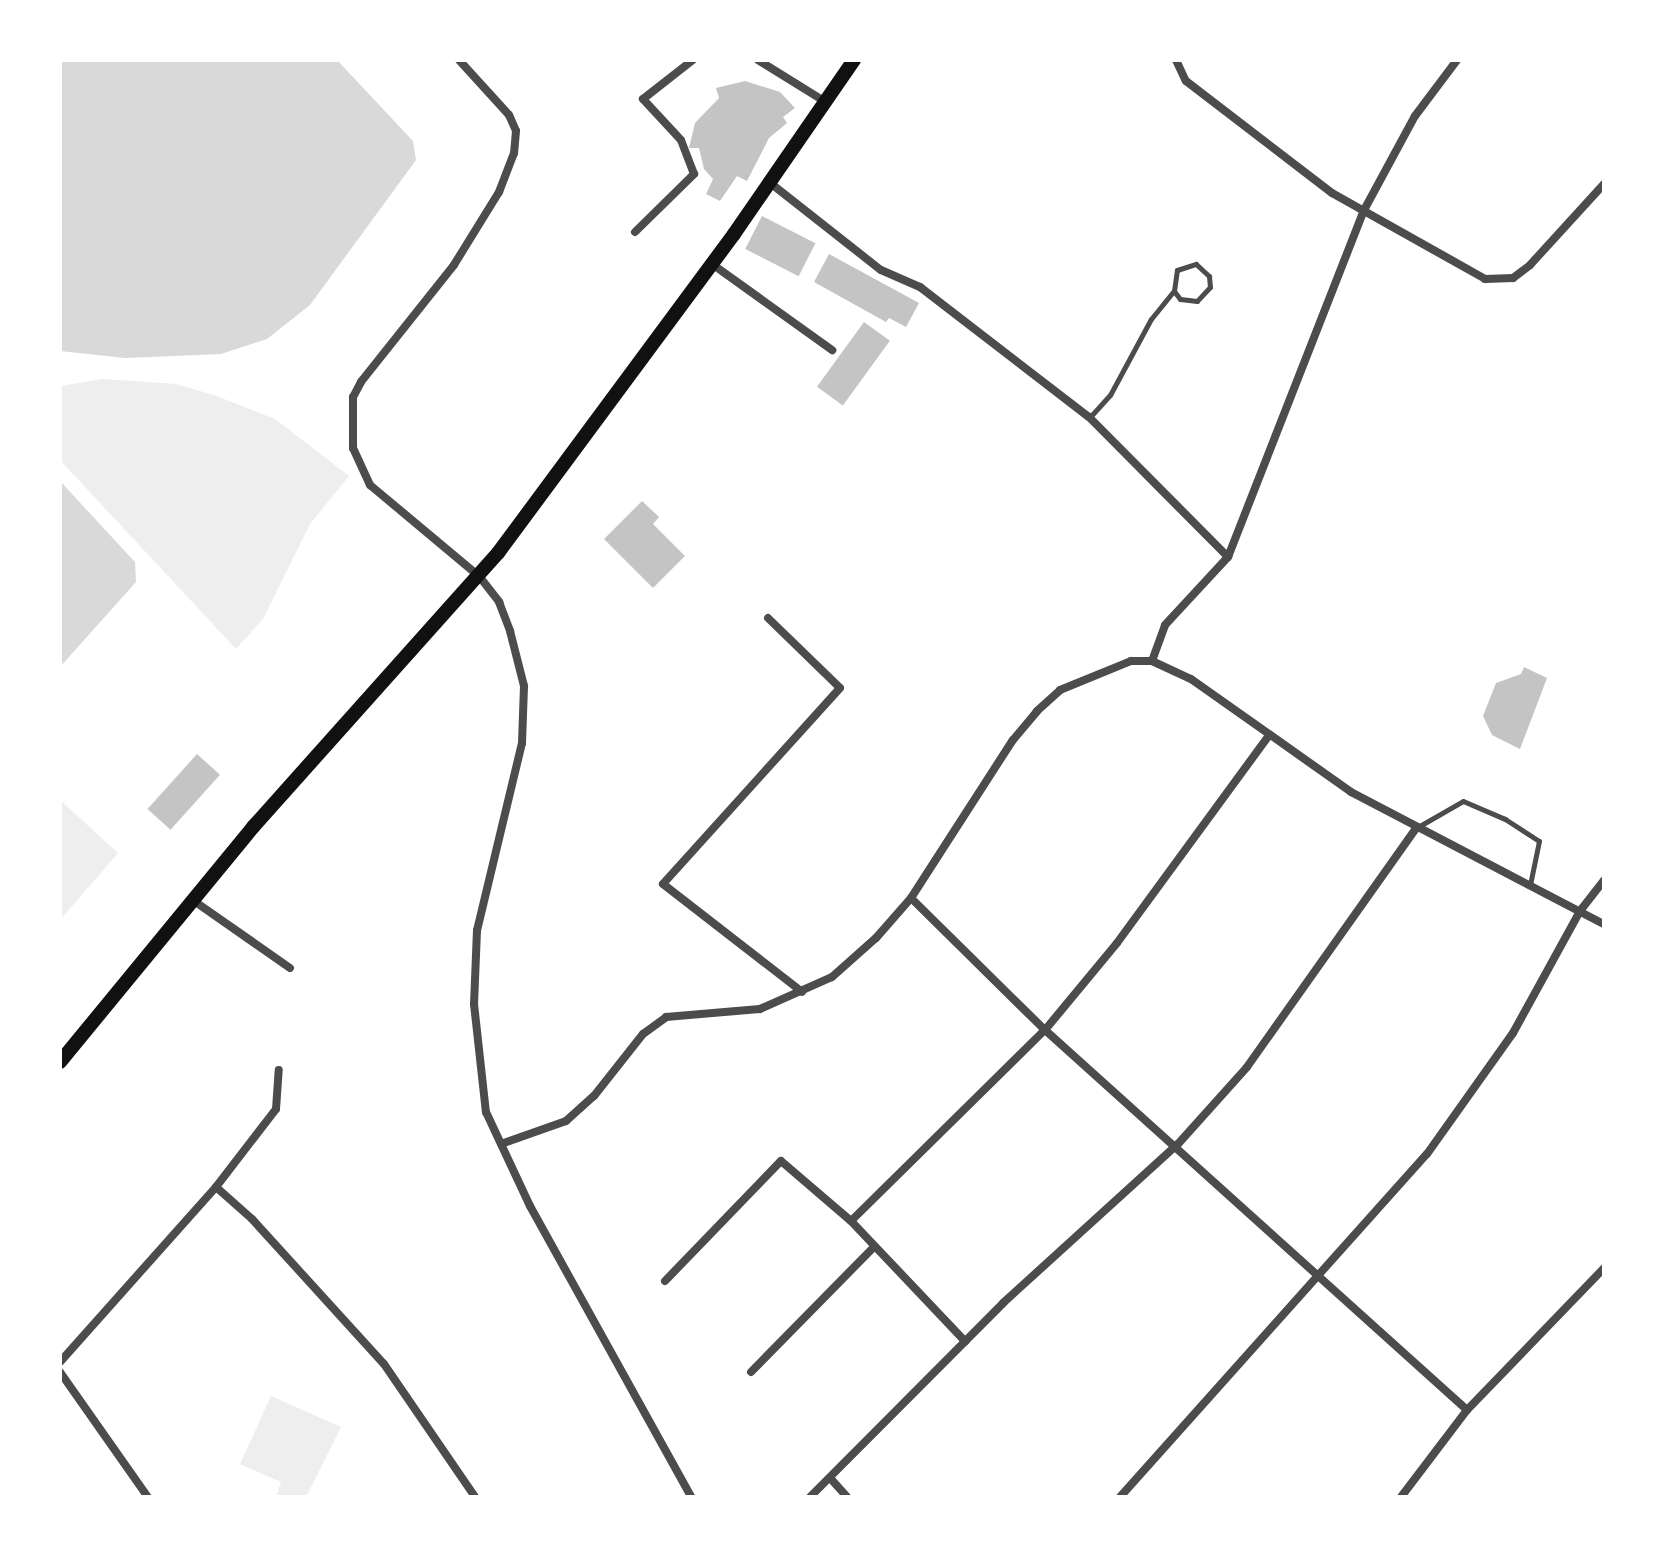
<!DOCTYPE html>
<style>
body{margin:0}
#map{position:relative;width:1664px;height:1557px;overflow:hidden;background:#fff;font-family:Poppins,sans-serif}
div>[style]{position:absolute}
[style*='--x']{left:calc(var(--x)*1px);top:calc(var(--y)*1px);width:calc(var(--w)*1px);rotate:calc(var(--a)*1deg)}
.green>*{inset:0;background:#eee}
.water>*{inset:0;background:#d9d9d9}
.building>*{inset:0;background:#c4c4c4;transform-origin:0 0}
.service>*{height:5px;margin:-2.5px;padding:0 2.5px;transform-origin:2.5px;border-radius:2.5px;background:#4c4c4c}
.minor>*{height:8px;margin:-4px;padding:0 4px;transform-origin:4px;border-radius:4px;background:#4c4c4c}
.secondary>*{height:14px;margin:-7px;padding:0 7px;transform-origin:7px;border-radius:7px;background:#111}
span{translate:-50% -50%;white-space:nowrap;text-align:center;line-height:1.15;-webkit-text-stroke:8px #fff;paint-order:stroke}
.frame{position:absolute;inset:0;border:62px solid #fff;pointer-events:none}
</style>
<div id="map">
<div class="green">
<i style="clip-path:polygon(103px 379px,176px 384px,214px 395px,275px 419px,349px 476px,310px 524px,263px 619px,236px 649px,60px 460px,60px 386px)"></i>
<i style="clip-path:polygon(60px 800px,118px 853px,60px 920px)"></i>
<i style="clip-path:polygon(271px 1396px,341px 1427px,306px 1497px,276px 1497px,281px 1482px,240px 1464px)"></i>
</div>
<div class="water">
<i style="clip-path:polygon(60px 60px,337px 60px,413px 141px,416px 160px,310px 305px,267px 339px,221px 354px,125px 358px,60px 351px)"></i>
<i style="clip-path:polygon(60px 481px,135px 562px,136px 582px,60px 667px)"></i>
</div>
<div class="building">
<i style="clip-path:polygon(745px 81px,780px 92px,795px 108px,783px 117px,787px 123px,769px 138px,747px 181px,737px 176px,720px 201px,706px 194px,713px 179px,704px 169px,699px 148px,689px 148px,695px 123px,719px 98px,716px 88px)"></i>
<i style="left:762px;top:216px;width:60px;height:37px;rotate:27deg"></i>
<i style="clip-path:polygon(829px 254px,919px 303px,906px 327px,889px 318px,886px 322px,814px 282px)"></i>
<i style="left:864px;top:322px;width:32px;height:80px;rotate:36deg"></i>
<i style="clip-path:polygon(642px 501px,659px 517px,653px 524px,685px 556px,653px 588px,604px 539px)"></i>
<i style="clip-path:polygon(1524px 667px,1547px 678px,1520px 749px,1492px 735px,1483px 716px,1496px 683px,1521px 674px)"></i>
<i style="left:197px;top:754px;width:31px;height:74px;rotate:42deg"></i>
</div>
<div class="service">
<i style="--x:1090;--y:417;--w:30;--a:-48"></i>
<i style="--x:1110;--y:395;--w:86;--a:-61.7"></i>
<i style="--x:1151;--y:319;--w:36;--a:-51"></i>
<i style="--x:1174;--y:291;--w:21;--a:-82"></i>
<i style="--x:1177;--y:270;--w:20;--a:-18"></i>
<i style="--x:1196;--y:264;--w:18;--a:43"></i>
<i style="--x:1209;--y:276;--w:11;--a:85"></i>
<i style="--x:1210;--y:287;--w:19;--a:133"></i>
<i style="--x:1197;--y:301;--w:17;--a:-173"></i>
<i style="--x:1180;--y:299;--w:10;--a:-127"></i>
<i style="--x:1416;--y:828;--w:54;--a:-29.9"></i>
<i style="--x:1463;--y:801;--w:46;--a:23.2"></i>
<i style="--x:1505;--y:819;--w:40;--a:32.9"></i>
<i style="--x:1539;--y:841;--w:45;--a:101.6"></i>
</div>
<div class="minor">
<i style="--x:459;--y:60;--w:74;--a:47.7"></i>
<i style="--x:509;--y:115;--w:17;--a:66"></i>
<i style="--x:516;--y:131;--w:22;--a:95"></i>
<i style="--x:514;--y:153;--w:42;--a:111"></i>
<i style="--x:499;--y:192;--w:86;--a:121.7"></i>
<i style="--x:454;--y:265;--w:149;--a:128.5"></i>
<i style="--x:361;--y:382;--w:17;--a:118"></i>
<i style="--x:353;--y:397;--w:51;--a:90"></i>
<i style="--x:353;--y:448;--w:41;--a:65.3"></i>
<i style="--x:370;--y:485;--w:142;--a:39.9"></i>
<i style="--x:479;--y:576;--w:33;--a:52"></i>
<i style="--x:499;--y:602;--w:31;--a:69"></i>
<i style="--x:510;--y:631;--w:57;--a:75.7"></i>
<i style="--x:524;--y:686;--w:57;--a:92"></i>
<i style="--x:522;--y:743;--w:192;--a:103.5"></i>
<i style="--x:477;--y:930;--w:74;--a:92.3"></i>
<i style="--x:474;--y:1004;--w:109;--a:83.7"></i>
<i style="--x:486;--y:1112;--w:104;--a:64.9"></i>
<i style="--x:530;--y:1206;--w:333;--a:61"></i>
<i style="--x:758;--y:60;--w:78;--a:31.8"></i>
<i style="--x:1176;--y:60;--w:23;--a:65"></i>
<i style="--x:1186;--y:81;--w:184;--a:37.5"></i>
<i style="--x:1332;--y:193;--w:176;--a:29.3"></i>
<i style="--x:1485;--y:279;--w:28;--a:-2"></i>
<i style="--x:1513;--y:278;--w:21;--a:-37"></i>
<i style="--x:1530;--y:265;--w:110;--a:-47.6"></i>
<i style="--x:769;--y:182;--w:142;--a:38.2"></i>
<i style="--x:881;--y:270;--w:43;--a:23.6"></i>
<i style="--x:920;--y:287;--w:213;--a:37.6"></i>
<i style="--x:1089;--y:417;--w:197;--a:45.2"></i>
<i style="--x:635;--y:232;--w:83;--a:-44.5"></i>
<i style="--x:694;--y:174;--w:36;--a:-111"></i>
<i style="--x:681;--y:140;--w:56;--a:-132.8"></i>
<i style="--x:643;--y:99;--w:63;--a:-38"></i>
<i style="--x:712;--y:264;--w:148;--a:35.6"></i>
<i style="--x:768;--y:618;--w:100;--a:44.2"></i>
<i style="--x:840;--y:688;--w:264;--a:132.1"></i>
<i style="--x:663;--y:884;--w:176;--a:37.8"></i>
<i style="--x:1152;--y:661;--w:38;--a:-70"></i>
<i style="--x:1165;--y:625;--w:93;--a:-47.2"></i>
<i style="--x:1228;--y:557;--w:370;--a:-68.6"></i>
<i style="--x:1363;--y:212;--w:109;--a:-61.6"></i>
<i style="--x:1415;--y:116;--w:70;--a:-53.1"></i>
<i style="--x:911;--y:898;--w:188;--a:44.6"></i>
<i style="--x:1045;--y:1030;--w:568;--a:42"></i>
<i style="--x:194;--y:901;--w:117;--a:34.9"></i>
<i style="--x:501;--y:1144;--w:69;--a:-19.5"></i>
<i style="--x:566;--y:1121;--w:38;--a:-42"></i>
<i style="--x:594;--y:1096;--w:79;--a:-51.7"></i>
<i style="--x:643;--y:1034;--w:29;--a:-36"></i>
<i style="--x:666;--y:1017;--w:94;--a:-4.9"></i>
<i style="--x:760;--y:1009;--w:79;--a:-24"></i>
<i style="--x:832;--y:977;--w:59;--a:-41.6"></i>
<i style="--x:876;--y:938;--w:53;--a:-48.8"></i>
<i style="--x:911;--y:898;--w:188;--a:-57.2"></i>
<i style="--x:1013;--y:740;--w:38;--a:-50"></i>
<i style="--x:1037;--y:711;--w:31;--a:-42"></i>
<i style="--x:1060;--y:690;--w:77;--a:-22.2"></i>
<i style="--x:1131;--y:661;--w:21;--a:0"></i>
<i style="--x:1152;--y:661;--w:43;--a:24.8"></i>
<i style="--x:1191;--y:679;--w:196;--a:35.2"></i>
<i style="--x:1351;--y:792;--w:285;--a:27.6"></i>
<i style="--x:216;--y:1187;--w:48;--a:41.6"></i>
<i style="--x:252;--y:1219;--w:196;--a:47.7"></i>
<i style="--x:384;--y:1364;--w:161;--a:55.6"></i>
<i style="--x:851;--y:1221;--w:272;--a:-44.6"></i>
<i style="--x:1045;--y:1030;--w:113;--a:-50.4"></i>
<i style="--x:1117;--y:943;--w:258;--a:-53.8"></i>
<i style="--x:665;--y:1281;--w:167;--a:-46"></i>
<i style="--x:781;--y:1161;--w:92;--a:40.6"></i>
<i style="--x:851;--y:1221;--w:166;--a:46.5"></i>
<i style="--x:60;--y:1362;--w:234;--a:-48.3"></i>
<i style="--x:216;--y:1187;--w:98;--a:-52.4"></i>
<i style="--x:276;--y:1109;--w:39;--a:-86"></i>
<i style="--x:60;--y:1372;--w:153;--a:54.9"></i>
<i style="--x:751;--y:1372;--w:175;--a:-45.5"></i>
<i style="--x:831;--y:1479;--w:24;--a:48"></i>
<i style="--x:810;--y:1497;--w:274;--a:-45.1"></i>
<i style="--x:1003;--y:1303;--w:236;--a:-42.3"></i>
<i style="--x:1178;--y:1144;--w:103;--a:-48.1"></i>
<i style="--x:1247;--y:1067;--w:293;--a:-54.7"></i>
<i style="--x:1120;--y:1497;--w:460;--a:-48.2"></i>
<i style="--x:1427;--y:1154;--w:148;--a:-54.6"></i>
<i style="--x:1513;--y:1033;--w:139;--a:-61.2"></i>
<i style="--x:1580;--y:911;--w:39;--a:-52"></i>
<i style="--x:1401;--y:1497;--w:109;--a:-52.8"></i>
<i style="--x:1467;--y:1410;--w:197;--a:-46"></i>
</div>
<div class="secondary">
<i style="--x:60;--y:1062;--w:304;--a:-50.6"></i>
<i style="--x:253;--y:827;--w:368;--a:-48.2"></i>
<i style="--x:498;--y:553;--w:397;--a:-53.5"></i>
<i style="--x:734;--y:234;--w:211;--a:-55.4"></i>
</div>
<div class="frame"></div>
</div>
